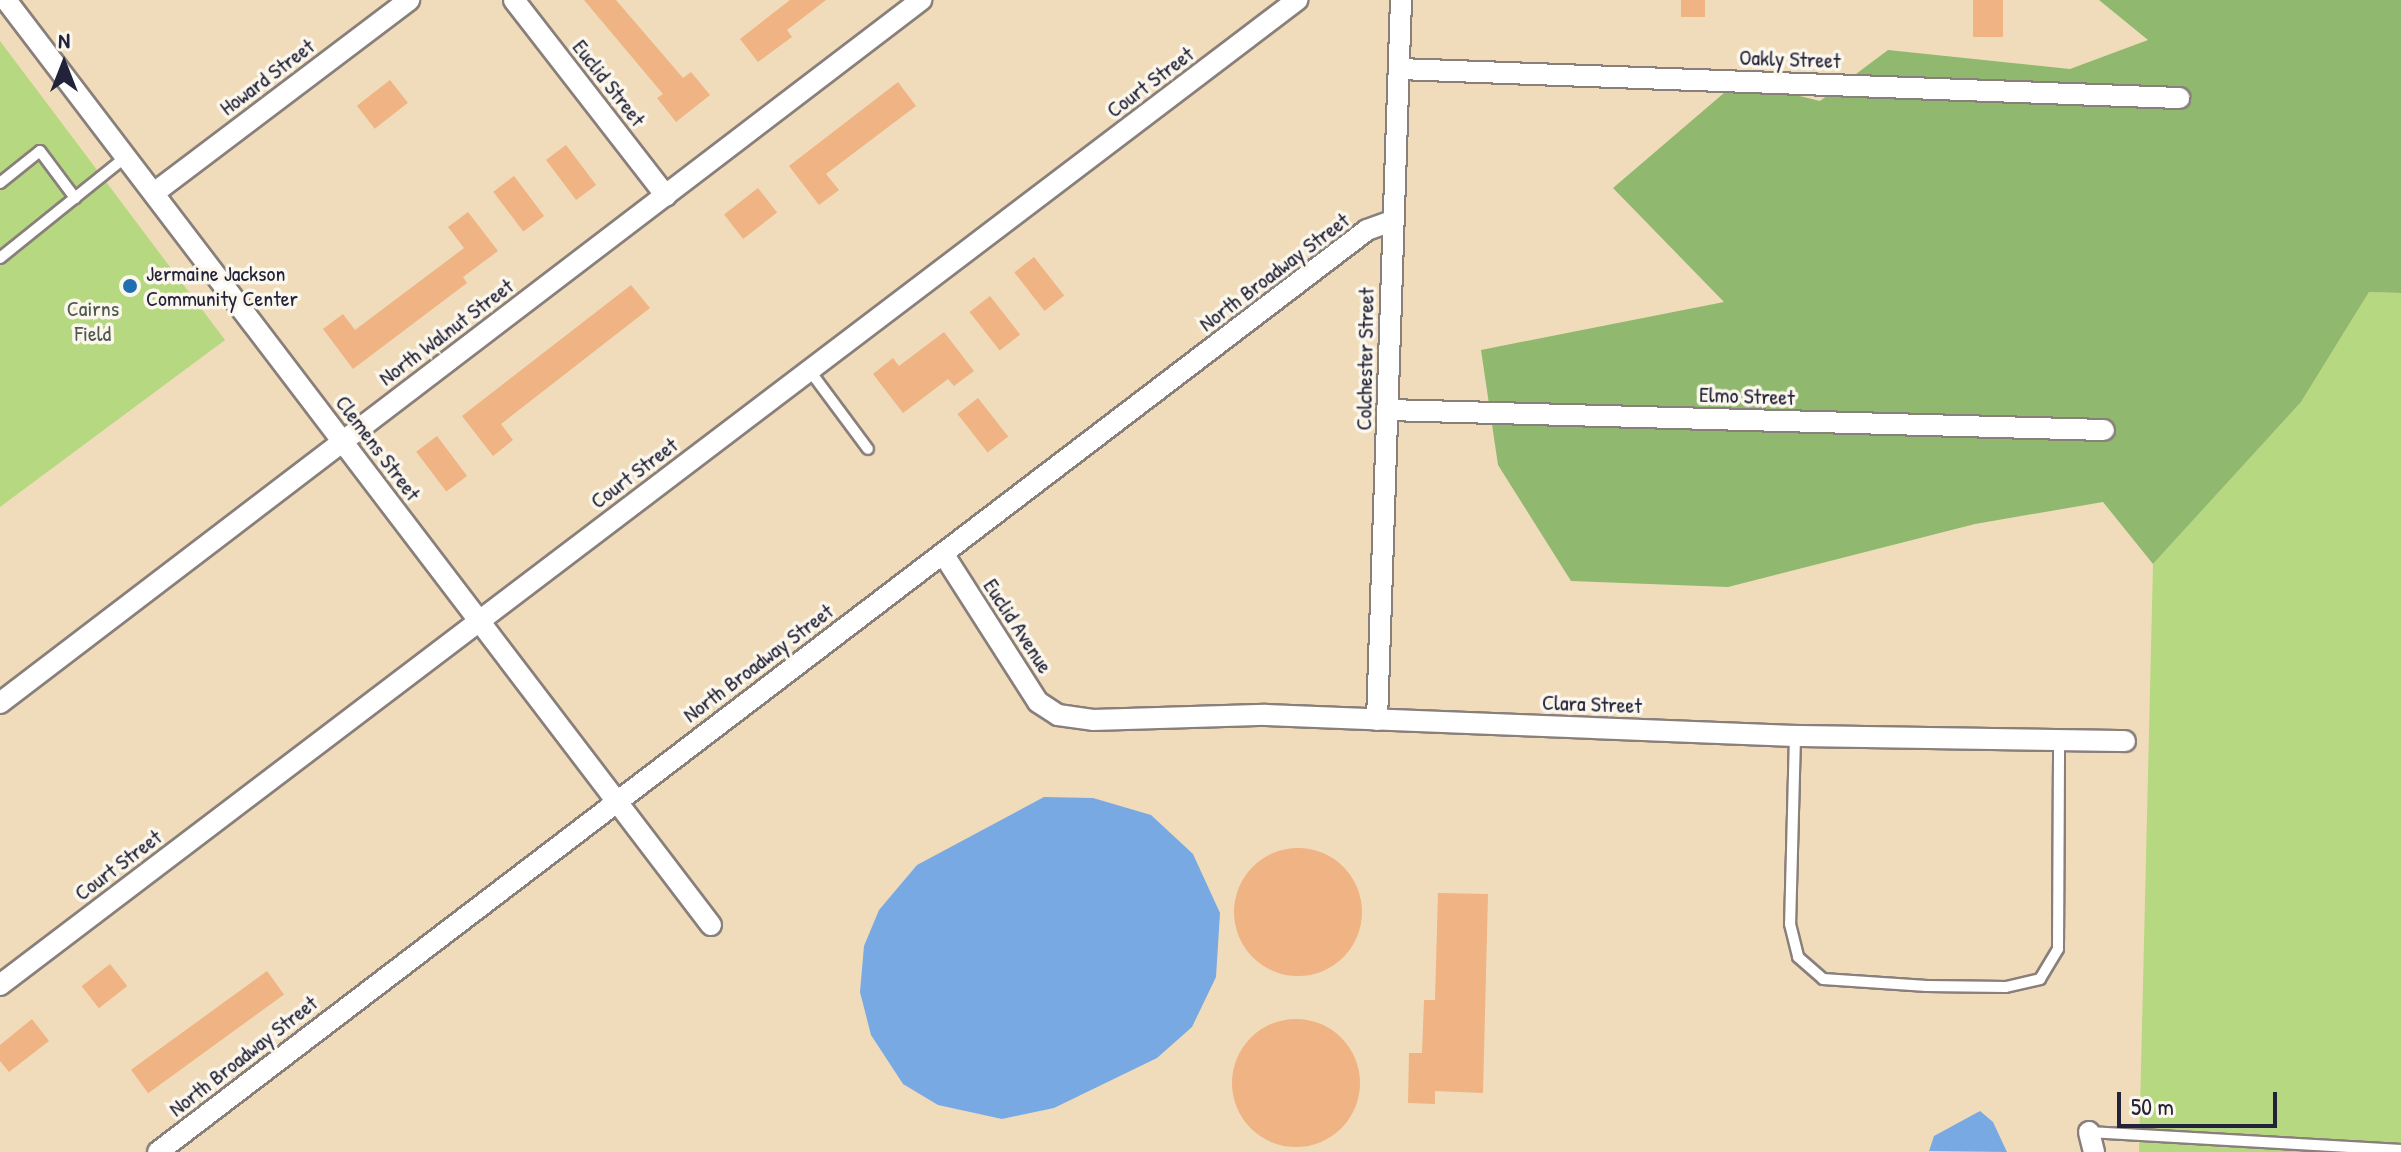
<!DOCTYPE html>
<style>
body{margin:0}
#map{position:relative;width:2401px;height:1152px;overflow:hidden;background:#f0dcbb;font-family:"Patrick Hand",sans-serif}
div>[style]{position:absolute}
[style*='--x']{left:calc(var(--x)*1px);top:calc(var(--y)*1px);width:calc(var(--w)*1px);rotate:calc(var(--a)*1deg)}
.green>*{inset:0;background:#b6d880}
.forest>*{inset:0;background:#90b86e}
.water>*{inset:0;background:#78a9e3}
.building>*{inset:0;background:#efb384;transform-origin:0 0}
.round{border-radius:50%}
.roads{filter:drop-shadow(2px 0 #897f7b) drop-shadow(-2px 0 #897f7b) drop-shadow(0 2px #897f7b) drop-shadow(0 -2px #897f7b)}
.service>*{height:10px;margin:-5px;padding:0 5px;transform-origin:5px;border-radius:5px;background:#fff}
.minor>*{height:20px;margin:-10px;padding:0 10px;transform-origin:10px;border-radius:10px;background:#fff}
.dots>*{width:22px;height:22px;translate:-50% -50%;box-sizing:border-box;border:4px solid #fbf7ec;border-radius:50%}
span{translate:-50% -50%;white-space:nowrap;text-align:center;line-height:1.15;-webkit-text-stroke:7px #fbf7ec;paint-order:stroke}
.street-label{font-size:22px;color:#22223b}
.poi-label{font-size:22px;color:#22223b}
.left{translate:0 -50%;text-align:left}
.park-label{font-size:22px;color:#4e5950}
.north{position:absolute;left:24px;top:24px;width:80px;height:80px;-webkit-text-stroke:6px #fbf7ec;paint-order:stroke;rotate:0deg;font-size:22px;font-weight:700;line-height:32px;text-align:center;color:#22223b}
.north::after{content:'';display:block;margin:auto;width:28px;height:36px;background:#22223b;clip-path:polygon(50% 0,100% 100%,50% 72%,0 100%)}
.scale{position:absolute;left:2117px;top:1092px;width:160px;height:36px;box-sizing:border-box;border:4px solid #22223b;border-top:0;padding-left:10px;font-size:24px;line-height:28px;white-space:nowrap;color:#22223b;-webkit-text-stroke:6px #fbf7ec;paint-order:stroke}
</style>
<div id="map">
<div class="green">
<i style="clip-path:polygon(0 41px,225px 340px,0 507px)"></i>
<i style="clip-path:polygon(2369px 292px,2401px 293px,2401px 1152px,2139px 1152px,2153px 564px,2301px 402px)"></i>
</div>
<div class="forest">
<i style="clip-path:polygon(2099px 0,2401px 0,2401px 293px,2369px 292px,2301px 402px,2153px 564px,2103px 502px,1975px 524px,1728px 587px,1571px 581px,1498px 465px,1481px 350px,1724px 302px,1613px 188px,1738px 81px,1820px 101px,1888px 50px,2070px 69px,2148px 40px)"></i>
</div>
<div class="water">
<i style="clip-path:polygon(1044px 797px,1093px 798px,1151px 815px,1193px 854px,1220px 913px,1216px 977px,1192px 1027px,1157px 1058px,1054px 1108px,1002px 1119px,938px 1105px,903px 1084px,871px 1035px,860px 992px,864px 946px,879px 910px,917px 865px)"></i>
<i style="clip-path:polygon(1980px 1111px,1993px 1122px,2007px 1152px,1929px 1151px,1934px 1136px)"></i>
</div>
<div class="building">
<i style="clip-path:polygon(584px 0,616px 0,683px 78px,691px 72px,710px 95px,676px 122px,657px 98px,663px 94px)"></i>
<i style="clip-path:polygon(790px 0,826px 0,787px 30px,792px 37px,758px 62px,740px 39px)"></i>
<i style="left:1681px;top:0;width:24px;height:17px"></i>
<i style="left:1973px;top:0;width:30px;height:37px"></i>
<i style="left:390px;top:80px;width:29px;height:42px;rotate:52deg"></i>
<i style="clip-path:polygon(898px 82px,916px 106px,826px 174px,839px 190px,819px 205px,789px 166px)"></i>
<i style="left:566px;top:145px;width:50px;height:25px;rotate:53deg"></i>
<i style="left:514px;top:176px;width:50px;height:26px;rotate:53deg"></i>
<i style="left:758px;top:188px;width:31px;height:43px;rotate:52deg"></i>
<i style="clip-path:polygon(468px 212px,498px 251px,463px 277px,467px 283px,353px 369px,323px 329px,343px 314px,355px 330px,464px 248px,448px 227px)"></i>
<i style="left:1034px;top:257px;width:49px;height:25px;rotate:52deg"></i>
<i style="clip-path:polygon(631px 285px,650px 308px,501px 424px,513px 440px,493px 456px,462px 416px)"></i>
<i style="left:990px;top:296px;width:49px;height:26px;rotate:52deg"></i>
<i style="clip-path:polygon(944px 332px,974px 371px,954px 386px,948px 379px,903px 413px,873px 374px,893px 358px,899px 366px)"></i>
<i style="left:978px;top:398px;width:49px;height:26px;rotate:52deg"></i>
<i style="left:437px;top:436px;width:50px;height:26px;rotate:53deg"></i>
<i class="round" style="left:1234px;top:848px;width:128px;height:128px"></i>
<i style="clip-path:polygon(1438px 893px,1488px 894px,1483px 1093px,1435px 1091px,1435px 1104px,1408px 1103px,1409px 1053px,1422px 1053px,1424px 1000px,1435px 1000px)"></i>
<i style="left:110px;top:964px;width:28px;height:36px;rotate:52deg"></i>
<i style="left:267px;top:971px;width:29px;height:168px;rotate:54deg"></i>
<i class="round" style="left:1232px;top:1019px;width:128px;height:128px"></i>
<i style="clip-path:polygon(32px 1019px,49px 1041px,9px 1072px,0 1061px,0 1045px)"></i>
</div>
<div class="roads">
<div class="service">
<i style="--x:0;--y:183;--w:51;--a:-38.7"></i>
<i style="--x:40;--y:151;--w:59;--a:53.3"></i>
<i style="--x:0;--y:258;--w:163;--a:-38.8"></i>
<i style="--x:810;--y:371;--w:97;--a:53.4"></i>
<i style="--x:1795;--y:736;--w:188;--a:91.5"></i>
<i style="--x:1790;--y:924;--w:34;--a:76"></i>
<i style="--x:1798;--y:957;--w:33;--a:41"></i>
<i style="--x:1823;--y:979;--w:104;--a:3.9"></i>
<i style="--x:1927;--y:986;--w:79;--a:0.7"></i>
<i style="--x:2006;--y:987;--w:35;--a:-13"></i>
<i style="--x:2040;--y:979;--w:35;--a:-59"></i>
<i style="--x:2058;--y:949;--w:209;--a:-89.7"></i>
<i style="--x:2089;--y:1132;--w:313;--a:3.3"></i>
</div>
<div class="minor">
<i style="--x:6;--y:0;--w:1163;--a:52.69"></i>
<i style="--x:514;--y:0;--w:248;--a:52.2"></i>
<i style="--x:1399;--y:69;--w:781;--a:2.13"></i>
<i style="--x:154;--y:193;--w:320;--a:-37.1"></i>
<i style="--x:1388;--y:410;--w:716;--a:1.6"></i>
<i style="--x:944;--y:555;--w:174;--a:57.4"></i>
<i style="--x:1038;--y:702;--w:24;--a:33"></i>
<i style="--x:1058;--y:715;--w:35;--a:8"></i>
<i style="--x:1093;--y:720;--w:173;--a:-1.7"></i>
<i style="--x:1266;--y:715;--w:529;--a:2.27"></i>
<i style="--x:1795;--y:736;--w:330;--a:0.9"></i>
<i style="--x:0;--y:703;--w:1159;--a:-37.35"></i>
<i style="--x:1377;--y:720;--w:720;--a:-88.09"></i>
<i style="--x:0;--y:985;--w:1629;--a:-37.21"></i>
<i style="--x:2089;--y:1132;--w:21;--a:76"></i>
<i style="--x:158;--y:1152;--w:1520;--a:-37.33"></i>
<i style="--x:1367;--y:230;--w:27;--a:-20"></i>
</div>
</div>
<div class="dots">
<i style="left:130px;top:286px;background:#1f6fb2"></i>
</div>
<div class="street-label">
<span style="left:1790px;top:59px;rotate:2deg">Oakly Street</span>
<span style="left:267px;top:77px;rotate:-37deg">Howard Street</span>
<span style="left:1150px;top:82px;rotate:-37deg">Court Street</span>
<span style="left:609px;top:83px;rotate:52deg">Euclid Street</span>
<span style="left:1274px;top:272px;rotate:-37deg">North Broadway Street</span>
<span style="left:446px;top:332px;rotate:-37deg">North Walnut Street</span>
<span style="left:1365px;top:359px;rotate:-89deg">Colchester Street</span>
<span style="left:1747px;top:396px;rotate:2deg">Elmo Street</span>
<span style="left:378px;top:448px;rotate:53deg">Clemens Street</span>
<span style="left:634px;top:473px;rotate:-37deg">Court Street</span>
<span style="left:1018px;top:626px;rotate:57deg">Euclid Avenue</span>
<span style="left:758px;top:663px;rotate:-37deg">North Broadway Street</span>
<span style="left:1592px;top:704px;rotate:2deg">Clara Street</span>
<span style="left:118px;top:865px;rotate:-37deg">Court Street</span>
<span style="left:243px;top:1056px;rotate:-38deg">North Broadway Street</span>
</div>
<div class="poi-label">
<span class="left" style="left:146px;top:286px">Jermaine Jackson<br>Community Center</span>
</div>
<div class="park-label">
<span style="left:93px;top:321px">Cairns<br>Field</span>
</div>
<div class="north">N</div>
<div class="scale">50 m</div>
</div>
